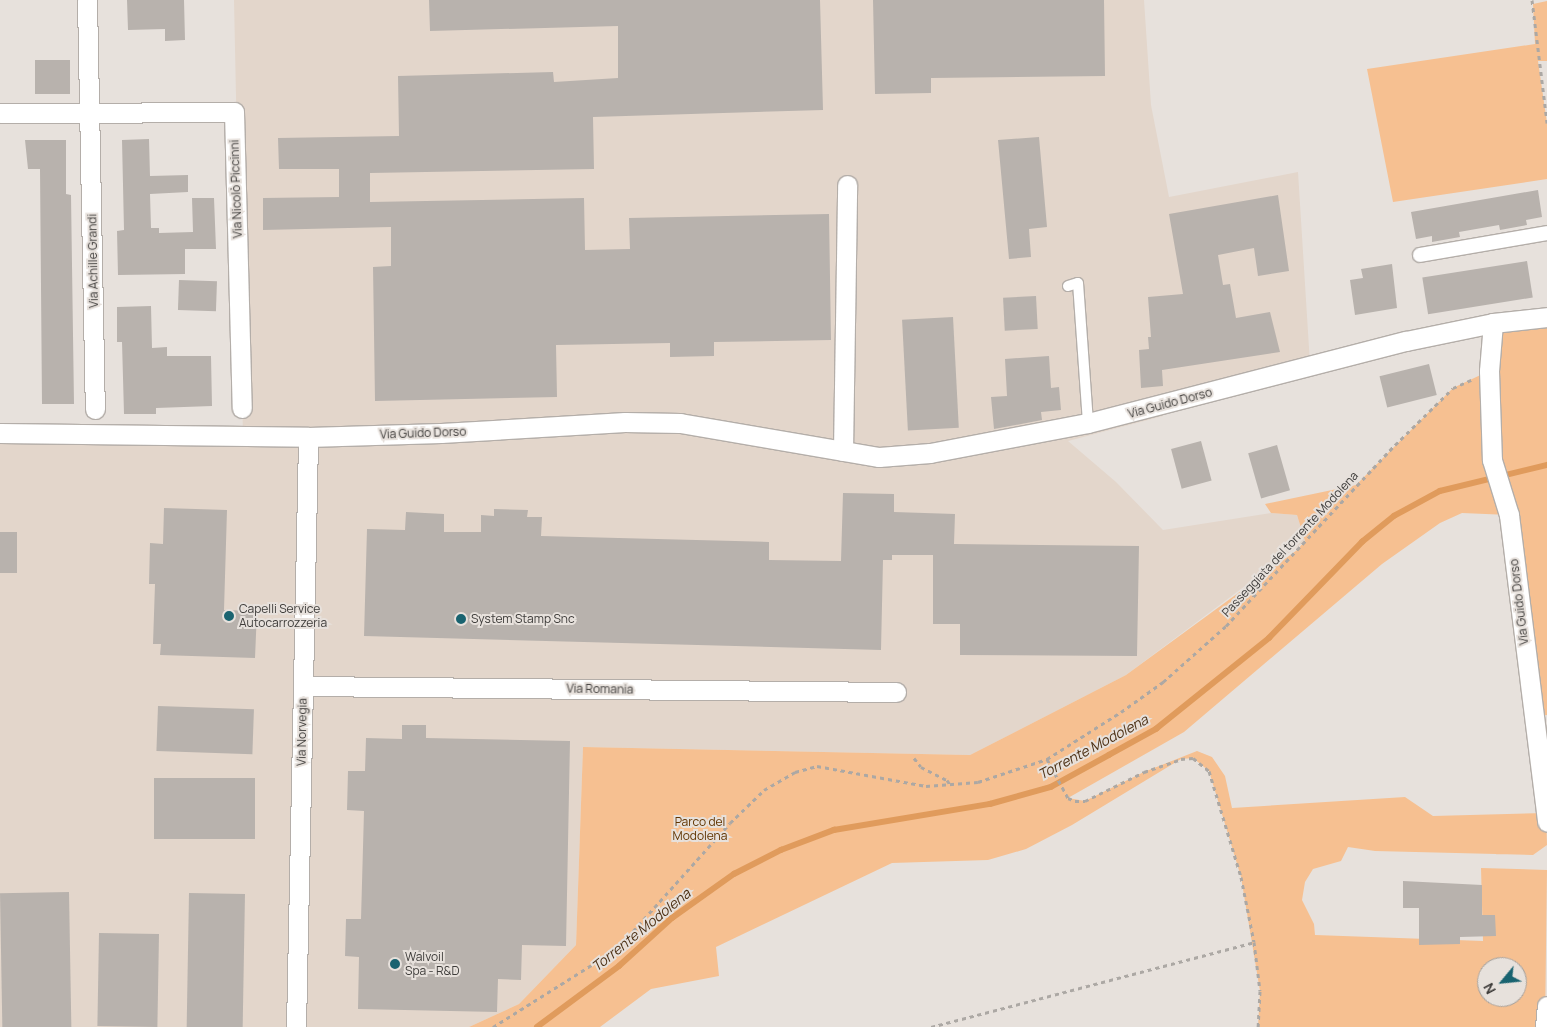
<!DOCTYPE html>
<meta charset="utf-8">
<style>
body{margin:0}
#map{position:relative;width:1547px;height:1027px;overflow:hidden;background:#e7e1dc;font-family:Manrope,sans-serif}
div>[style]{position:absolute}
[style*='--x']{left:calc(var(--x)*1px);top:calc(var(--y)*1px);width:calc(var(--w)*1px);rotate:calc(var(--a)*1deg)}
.built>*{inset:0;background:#e3d6cb}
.green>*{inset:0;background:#f6c091}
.stream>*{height:5.5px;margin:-2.75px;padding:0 2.75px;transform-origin:2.75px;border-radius:2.75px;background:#e09b5c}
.building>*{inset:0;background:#b8b2ad;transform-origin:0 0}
.path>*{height:3px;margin-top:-1.5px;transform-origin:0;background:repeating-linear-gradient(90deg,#aca8a4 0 4px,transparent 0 8px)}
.roads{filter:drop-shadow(1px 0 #b4aea9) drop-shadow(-1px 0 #b4aea9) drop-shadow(0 1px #b4aea9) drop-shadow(0 -1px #b4aea9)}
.service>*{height:10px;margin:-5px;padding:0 5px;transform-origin:5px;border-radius:5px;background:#fff}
.pedestrian>*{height:14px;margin:-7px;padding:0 7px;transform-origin:7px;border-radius:7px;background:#fff}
.minor>*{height:19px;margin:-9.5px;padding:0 9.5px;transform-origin:9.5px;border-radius:9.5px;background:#fff}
.dots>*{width:14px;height:14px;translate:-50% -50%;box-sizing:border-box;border:2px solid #e7e1dc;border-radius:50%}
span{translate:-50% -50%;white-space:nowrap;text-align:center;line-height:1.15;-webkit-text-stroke:4px #e7e1dc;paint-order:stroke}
.street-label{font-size:12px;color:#3e3c3a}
.poi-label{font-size:12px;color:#3e3c3a}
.left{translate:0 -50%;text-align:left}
.park-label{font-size:12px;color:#613400}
.water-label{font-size:14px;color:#4c3014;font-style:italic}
.north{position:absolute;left:1477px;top:957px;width:50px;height:50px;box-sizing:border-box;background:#e7e1dc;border:1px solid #a39f9b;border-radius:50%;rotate:242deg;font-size:14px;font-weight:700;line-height:20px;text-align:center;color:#3e3c3a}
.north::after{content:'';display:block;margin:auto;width:18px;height:22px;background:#196370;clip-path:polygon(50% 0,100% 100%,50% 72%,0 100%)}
</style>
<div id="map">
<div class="built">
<i style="clip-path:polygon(234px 0,1144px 0,1151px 105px,1169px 197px,1298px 172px,1310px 364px,1160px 406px,1163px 416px,1068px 441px,1116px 482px,1163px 530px,1271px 513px,1297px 515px,1305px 541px,1126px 675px,970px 755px,583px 747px,576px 945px,519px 1004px,469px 1027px,0 1027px,0 443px,243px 436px)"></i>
</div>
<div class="green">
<i style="clip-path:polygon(1547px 1px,1547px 61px,1538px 61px,1547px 123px,1547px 179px,1393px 202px,1367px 69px,1535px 44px,1533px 4px)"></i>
<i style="clip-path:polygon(evenodd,1547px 317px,1547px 715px,1534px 717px,1509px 515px,1462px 513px,1440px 523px,1382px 564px,1184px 732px,1068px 798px,1085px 801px,1144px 772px,1197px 751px,1212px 757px,1225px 776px,1232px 808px,1405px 797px,1433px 816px,1546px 813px,1547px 845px,1533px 855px,1375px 851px,1348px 847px,1341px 861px,1313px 869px,1305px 882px,1302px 900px,1314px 924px,1315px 935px,1483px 941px,1481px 868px,1547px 870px,1545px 1027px,1258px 1027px,1260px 991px,1241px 877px,1209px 771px,1193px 758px,1181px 759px,1072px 825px,1026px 849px,988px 860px,892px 863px,716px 947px,719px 976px,651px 989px,600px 1027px,469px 1027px,519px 1004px,576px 945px,583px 747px,970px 755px,1126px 675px,1297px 550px,1305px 541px,1297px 515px,1271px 513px,1265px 504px,1356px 485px,1453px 388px,1489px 371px,1493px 323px,1547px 317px,1487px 967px,1517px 967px,1517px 997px,1487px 997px,1487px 967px)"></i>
</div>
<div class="stream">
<i style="--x:537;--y:1027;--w:102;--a:-36.6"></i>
<i style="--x:619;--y:966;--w:72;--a:-42.2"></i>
<i style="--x:672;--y:918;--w:76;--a:-35.4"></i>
<i style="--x:734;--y:874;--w:53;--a:-27.1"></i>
<i style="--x:781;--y:850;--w:57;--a:-20.7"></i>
<i style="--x:834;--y:830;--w:158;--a:-9.5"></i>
<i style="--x:990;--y:804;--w:63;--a:-15.6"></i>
<i style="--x:1051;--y:787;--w:66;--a:-28.9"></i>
<i style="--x:1109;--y:755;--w:54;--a:-29"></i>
<i style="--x:1156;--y:729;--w:145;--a:-38.8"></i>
<i style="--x:1269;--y:638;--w:134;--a:-45.9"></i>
<i style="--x:1362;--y:542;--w:41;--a:-39.1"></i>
<i style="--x:1394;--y:516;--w:52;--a:-28.5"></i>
<i style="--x:1440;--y:491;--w:110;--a:-13.7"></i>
</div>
<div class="building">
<i style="clip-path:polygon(127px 0,184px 0,185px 40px,165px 41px,165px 29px,128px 30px)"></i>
<i style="clip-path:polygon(429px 0,820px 0,823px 110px,593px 117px,594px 169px,370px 173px,370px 202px,584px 198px,585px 250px,630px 249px,629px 218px,829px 214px,831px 340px,714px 342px,714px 356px,670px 357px,670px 343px,556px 345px,557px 397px,375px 401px,373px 267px,391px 266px,391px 227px,263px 230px,263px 198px,339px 197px,339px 169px,279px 169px,278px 138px,399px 136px,398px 76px,553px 72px,554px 82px,618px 78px,618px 26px,430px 31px)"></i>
<i style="clip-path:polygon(873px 0,1104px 0,1105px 76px,931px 78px,931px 93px,875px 94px)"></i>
<i style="left:70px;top:60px;width:34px;height:35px;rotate:90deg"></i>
<i style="clip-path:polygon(1039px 137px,1047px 227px,1029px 229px,1031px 257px,1009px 259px,998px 140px)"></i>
<i style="clip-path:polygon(149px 139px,150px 176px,188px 175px,188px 192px,150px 194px,151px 228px,159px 228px,159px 233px,193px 232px,192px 198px,214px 198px,216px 249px,185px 249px,185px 274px,118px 275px,117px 231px,124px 230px,122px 140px)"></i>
<i style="clip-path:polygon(25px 140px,66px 140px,66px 194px,71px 195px,74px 404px,42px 404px,40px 169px,28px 169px)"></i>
<i style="clip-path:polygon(1538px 190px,1542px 217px,1526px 220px,1527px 225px,1500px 230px,1499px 225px,1459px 232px,1460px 237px,1432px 242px,1432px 236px,1416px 239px,1411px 212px)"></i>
<i style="clip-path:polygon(1278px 195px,1289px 271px,1258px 276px,1254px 248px,1218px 255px,1223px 285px,1230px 284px,1236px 318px,1270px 312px,1280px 352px,1162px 370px,1163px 386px,1141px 388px,1139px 350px,1149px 349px,1148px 337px,1151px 337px,1148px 297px,1183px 294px,1169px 214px)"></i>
<i style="left:1527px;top:261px;width:37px;height:106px;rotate:81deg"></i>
<i style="clip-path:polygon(1392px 264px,1397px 308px,1355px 315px,1350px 280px,1363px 278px,1361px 269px)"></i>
<i style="left:179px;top:280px;width:38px;height:30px;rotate:2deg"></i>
<i style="left:1036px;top:296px;width:33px;height:33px;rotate:87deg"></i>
<i style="clip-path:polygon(151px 306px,152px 348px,167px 347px,167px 356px,211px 356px,212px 406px,156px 408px,156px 414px,124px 414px,122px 342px,117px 342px,117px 307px)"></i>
<i style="left:953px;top:317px;width:111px;height:51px;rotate:87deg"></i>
<i style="clip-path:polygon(1049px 356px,1051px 388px,1059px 387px,1061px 410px,1041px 412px,1042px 420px,994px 429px,991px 397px,1007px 396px,1005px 359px)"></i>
<i style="left:1429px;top:364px;width:32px;height:51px;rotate:76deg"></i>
<i style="left:1201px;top:441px;width:41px;height:31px;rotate:75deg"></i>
<i style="left:1277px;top:445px;width:47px;height:30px;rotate:74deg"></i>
<i style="clip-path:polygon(843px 493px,894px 494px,894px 512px,955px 514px,954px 544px,1139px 546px,1137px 656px,960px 655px,960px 624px,933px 624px,933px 555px,892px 555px,892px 560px,883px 560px,881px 650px,364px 636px,367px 529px,405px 530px,406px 512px,444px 514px,444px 532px,481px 532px,481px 515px,494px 516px,494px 509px,528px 510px,527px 517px,542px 517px,541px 536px,769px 542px,769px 560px,841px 561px)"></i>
<i style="clip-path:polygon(164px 508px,227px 510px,224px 610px,257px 611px,255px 658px,160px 655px,161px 644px,153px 644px,155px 584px,149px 584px,150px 543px,163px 544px)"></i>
<i style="left:0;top:532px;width:17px;height:41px"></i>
<i style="left:158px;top:706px;width:96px;height:45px;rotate:2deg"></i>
<i style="clip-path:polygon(402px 725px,426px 725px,426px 738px,570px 741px,566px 946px,522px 945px,521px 980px,498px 979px,497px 1012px,358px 1009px,359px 957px,345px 956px,346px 919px,361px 919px,364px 811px,347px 810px,348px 771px,365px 771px,366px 738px,402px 739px)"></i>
<i style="left:255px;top:778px;width:61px;height:101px;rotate:90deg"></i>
<i style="clip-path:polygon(1403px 881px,1482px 885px,1482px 915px,1495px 915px,1496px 936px,1460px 937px,1460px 944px,1419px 945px,1419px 908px,1403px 908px)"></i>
<i style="left:69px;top:892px;width:135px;height:69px;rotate:89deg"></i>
<i style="left:189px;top:893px;width:56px;height:134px;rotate:1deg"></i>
<i style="left:159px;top:934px;width:93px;height:60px;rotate:91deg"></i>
</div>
<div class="path">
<i style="--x:1532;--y:0;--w:124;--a:83"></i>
<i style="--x:914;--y:758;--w:11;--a:52"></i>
<i style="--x:921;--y:767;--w:29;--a:27"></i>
<i style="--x:947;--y:780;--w:7;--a:56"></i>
<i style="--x:1047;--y:759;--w:44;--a:61.7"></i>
<i style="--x:1068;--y:798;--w:8;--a:23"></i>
<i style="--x:1075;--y:801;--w:10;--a:0"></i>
<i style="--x:1085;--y:801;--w:66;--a:-26.2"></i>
<i style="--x:1144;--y:772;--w:39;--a:-19"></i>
<i style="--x:1181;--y:759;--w:12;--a:-5"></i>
<i style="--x:1193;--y:758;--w:21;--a:39"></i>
<i style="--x:1209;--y:771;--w:111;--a:73.2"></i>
<i style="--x:1241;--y:877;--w:66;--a:78.7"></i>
<i style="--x:1254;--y:942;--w:49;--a:83"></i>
<i style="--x:1260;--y:991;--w:36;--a:93"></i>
<i style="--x:493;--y:1027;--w:146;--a:-32.2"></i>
<i style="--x:617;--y:949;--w:169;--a:-48.1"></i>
<i style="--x:730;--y:823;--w:47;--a:-44.1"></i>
<i style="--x:764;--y:790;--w:36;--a:-30"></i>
<i style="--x:795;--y:772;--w:23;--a:-15"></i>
<i style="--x:817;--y:766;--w:111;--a:10.4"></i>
<i style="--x:926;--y:786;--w:52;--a:-4.4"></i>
<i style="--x:978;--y:782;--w:73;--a:-18.4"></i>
<i style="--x:1047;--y:759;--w:88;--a:-32.4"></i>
<i style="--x:1121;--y:712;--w:52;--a:-35.5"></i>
<i style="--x:1163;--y:682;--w:84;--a:-41.6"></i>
<i style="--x:1226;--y:626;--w:248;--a:-47"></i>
<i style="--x:1395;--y:445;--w:81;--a:-44.5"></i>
<i style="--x:1453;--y:388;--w:20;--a:-24"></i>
<i style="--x:931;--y:1027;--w:334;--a:-14.7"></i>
</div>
<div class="roads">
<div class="service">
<i style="--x:1068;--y:286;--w:10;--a:-17"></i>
<i style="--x:1078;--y:283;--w:140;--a:85.9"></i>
</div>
<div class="pedestrian">
<i style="--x:1420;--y:255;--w:129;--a:-9.8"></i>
</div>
<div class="minor">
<i style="--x:87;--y:0;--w:409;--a:88.9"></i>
<i style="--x:0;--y:113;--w:234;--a:-0.2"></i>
<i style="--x:234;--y:112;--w:296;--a:88.5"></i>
<i style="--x:1493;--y:323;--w:48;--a:94.8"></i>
<i style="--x:1489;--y:371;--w:89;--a:88.1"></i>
<i style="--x:1492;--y:460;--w:58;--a:72.8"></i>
<i style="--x:1509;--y:515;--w:309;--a:82.9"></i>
<i style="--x:0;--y:433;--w:308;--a:0.7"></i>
<i style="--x:308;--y:437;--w:133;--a:-1.7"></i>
<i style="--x:441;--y:433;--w:184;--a:-3.4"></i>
<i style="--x:625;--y:422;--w:55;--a:1"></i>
<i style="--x:680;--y:423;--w:202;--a:9.7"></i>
<i style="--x:879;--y:457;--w:51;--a:-4.5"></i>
<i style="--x:930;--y:453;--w:161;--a:-10.8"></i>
<i style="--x:1088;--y:423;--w:328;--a:-14.5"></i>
<i style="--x:1406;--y:341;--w:89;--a:-11.7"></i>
<i style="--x:1493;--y:323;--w:54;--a:-6.3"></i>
<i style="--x:843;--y:451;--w:266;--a:-89.1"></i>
<i style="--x:303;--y:686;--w:593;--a:0.58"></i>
<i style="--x:296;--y:1027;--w:590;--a:-88.83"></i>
<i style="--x:1545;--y:1027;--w:21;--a:-85"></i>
</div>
</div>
<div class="dots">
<i style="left:229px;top:616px;background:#196370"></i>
<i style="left:461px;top:619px;background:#196370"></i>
<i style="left:395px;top:964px;background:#196370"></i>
</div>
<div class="street-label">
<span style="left:236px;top:189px;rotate:-92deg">Via Nicolò Piccinni</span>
<span style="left:93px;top:261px;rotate:-91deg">Via Achille Grandi</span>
<span style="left:1170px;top:403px;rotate:-15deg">Via Guido Dorso</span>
<span style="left:423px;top:433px;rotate:-2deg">Via Guido Dorso</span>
<span style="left:1290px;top:544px;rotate:-47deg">Passeggiata del torrente Modolena</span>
<span style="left:1519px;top:602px;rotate:-97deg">Via Guido Dorso</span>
<span style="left:600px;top:689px;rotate:1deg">Via Romania</span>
<span style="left:302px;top:732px;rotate:-89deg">Via Norvegia</span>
</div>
<div class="poi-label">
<span class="left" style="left:239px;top:616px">Capelli Service<br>Autocarrozzeria</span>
<span class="left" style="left:471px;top:619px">System Stamp Snc</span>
<span class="left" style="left:405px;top:964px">Walvoil<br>Spa - R&amp;D</span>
</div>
<div class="park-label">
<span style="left:700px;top:829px">Parco del<br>Modolena</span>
</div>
<div class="water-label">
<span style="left:1093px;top:747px;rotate:-28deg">Torrente Modolena</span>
<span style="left:641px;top:930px;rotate:-39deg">Torrente Modolena</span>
</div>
<div class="north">N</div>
</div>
